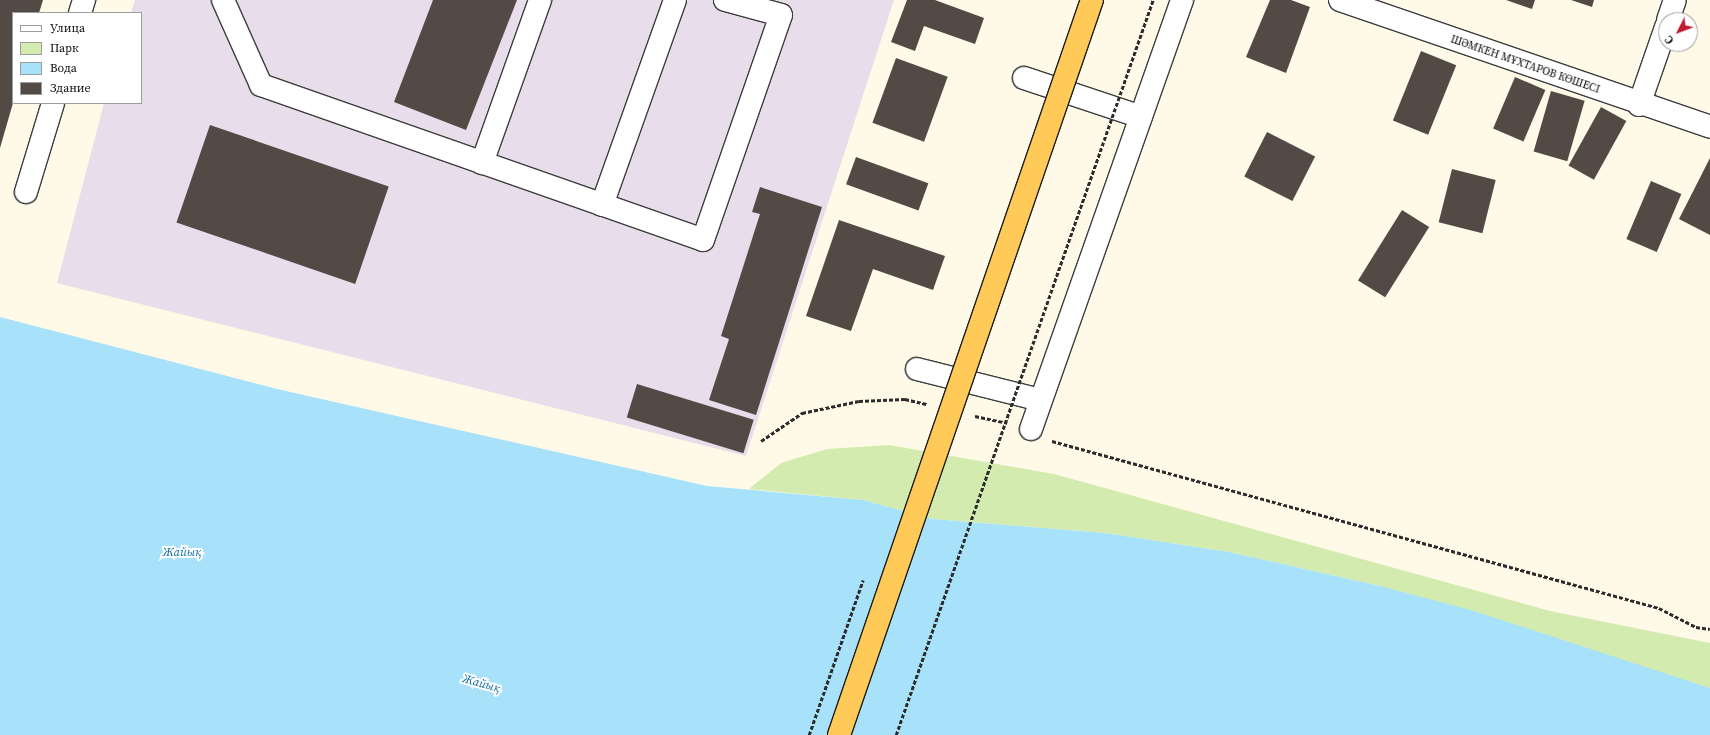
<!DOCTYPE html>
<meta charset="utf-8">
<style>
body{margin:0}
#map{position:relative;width:1710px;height:735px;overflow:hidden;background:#fff9e7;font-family:"Source Serif 4",serif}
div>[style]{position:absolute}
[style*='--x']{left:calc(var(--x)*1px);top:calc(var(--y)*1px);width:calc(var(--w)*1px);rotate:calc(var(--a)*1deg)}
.industrial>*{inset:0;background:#e8ddea}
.green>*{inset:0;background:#d3ebaf}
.water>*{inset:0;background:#a8e2fa}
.building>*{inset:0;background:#534a46;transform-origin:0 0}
.path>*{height:2.5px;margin-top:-1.25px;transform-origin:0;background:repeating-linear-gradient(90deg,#2c2c2c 0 4px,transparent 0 6px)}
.roads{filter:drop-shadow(1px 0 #3d3d3d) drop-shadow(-1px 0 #3d3d3d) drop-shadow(0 1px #3d3d3d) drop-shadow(0 -1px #3d3d3d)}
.minor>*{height:22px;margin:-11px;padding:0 11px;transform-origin:11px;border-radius:11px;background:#fff}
.path-bridge>*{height:2.5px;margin-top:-1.25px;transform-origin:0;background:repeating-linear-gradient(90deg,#2c2c2c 0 4px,transparent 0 6px)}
.bridges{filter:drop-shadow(1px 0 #1b1b1b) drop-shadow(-1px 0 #1b1b1b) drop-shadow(0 1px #1b1b1b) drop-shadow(0 -1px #1b1b1b)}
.major-bridge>*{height:22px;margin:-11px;padding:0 11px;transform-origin:11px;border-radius:11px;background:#ffca57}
span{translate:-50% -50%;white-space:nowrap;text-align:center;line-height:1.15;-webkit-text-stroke:4px #fff;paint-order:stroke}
.street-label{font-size:11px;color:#0a0a0a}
.water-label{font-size:12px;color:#0d6ca2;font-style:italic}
.legend{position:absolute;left:12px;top:12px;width:130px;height:92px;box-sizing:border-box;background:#fff;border:1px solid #9d9d9d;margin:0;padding:5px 7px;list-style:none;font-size:12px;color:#0a0a0a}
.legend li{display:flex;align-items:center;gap:8px;height:20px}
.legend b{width:20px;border:1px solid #9d9d9d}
.north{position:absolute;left:1658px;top:12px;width:40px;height:40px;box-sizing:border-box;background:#fff;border:1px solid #9d9d9d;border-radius:50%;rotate:228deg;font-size:11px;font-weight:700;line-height:16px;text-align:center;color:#0a0a0a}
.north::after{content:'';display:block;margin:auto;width:14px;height:18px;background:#c21b2f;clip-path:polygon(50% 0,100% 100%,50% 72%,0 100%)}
</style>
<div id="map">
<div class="industrial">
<i style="clip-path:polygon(135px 0,894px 0,746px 456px,57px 283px,104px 103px,141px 103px,141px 13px,131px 13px)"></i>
</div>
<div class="green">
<i style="clip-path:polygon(889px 445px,1054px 474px,1550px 611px,1710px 643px,1710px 688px,1380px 586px,1229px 552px,1105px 533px,933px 519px,863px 500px,749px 489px,781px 463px,827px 449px)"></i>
</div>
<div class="water">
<i style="clip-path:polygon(0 317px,277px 389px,707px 486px,863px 500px,933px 519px,1105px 533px,1229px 552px,1380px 586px,1474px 611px,1710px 688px,1710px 735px,0 735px)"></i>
</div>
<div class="building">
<i style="clip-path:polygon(0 0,43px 0,39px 13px,13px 13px,13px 103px,0 148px)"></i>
<i style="clip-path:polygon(433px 0,517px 0,466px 130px,394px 102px)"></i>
<i style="clip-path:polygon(907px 0,935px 0,984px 18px,975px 44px,924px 26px,915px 51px,891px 42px)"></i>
<i style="clip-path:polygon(1270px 0,1291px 0,1310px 7px,1286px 73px,1246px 57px)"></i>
<i style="clip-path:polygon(1506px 0,1535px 0,1532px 9px)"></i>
<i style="clip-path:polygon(1571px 0,1594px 0,1592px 7px)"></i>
<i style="left:1421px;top:51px;width:38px;height:75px;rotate:22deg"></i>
<i style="left:896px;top:58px;width:55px;height:69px;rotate:20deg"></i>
<i style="left:1515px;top:77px;width:33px;height:56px;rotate:23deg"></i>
<i style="left:1551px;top:91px;width:35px;height:63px;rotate:16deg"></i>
<i style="left:1601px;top:107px;width:29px;height:67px;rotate:29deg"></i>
<i style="left:210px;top:125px;width:189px;height:103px;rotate:19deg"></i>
<i style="left:1267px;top:132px;width:54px;height:50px;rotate:27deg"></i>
<i style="left:856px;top:157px;width:77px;height:29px;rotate:20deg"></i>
<i style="clip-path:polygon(1710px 158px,1710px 235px,1679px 219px)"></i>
<i style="left:1452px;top:169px;width:45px;height:55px;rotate:14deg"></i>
<i style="left:1651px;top:181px;width:33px;height:63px;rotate:23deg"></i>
<i style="clip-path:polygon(760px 187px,822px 207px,756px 415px,709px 400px,729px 339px,721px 336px,760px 214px,752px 212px)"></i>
<i style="left:1402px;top:210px;width:32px;height:83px;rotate:32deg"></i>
<i style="clip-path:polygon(839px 220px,945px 256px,933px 290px,873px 269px,851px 331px,806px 316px)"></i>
<i style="left:637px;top:384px;width:122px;height:35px;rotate:17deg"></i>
</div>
<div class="path">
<i style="--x:975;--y:416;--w:33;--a:12"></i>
<i style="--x:761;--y:441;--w:50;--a:-34.3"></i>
<i style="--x:802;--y:413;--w:58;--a:-11.9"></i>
<i style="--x:859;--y:401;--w:46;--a:-2.5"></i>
<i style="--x:905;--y:399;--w:23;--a:13"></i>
<i style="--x:1052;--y:441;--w:630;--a:15.38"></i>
<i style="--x:1659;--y:608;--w:42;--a:27.2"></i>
<i style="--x:1696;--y:627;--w:14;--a:8"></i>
</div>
<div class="roads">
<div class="minor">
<i style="--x:223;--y:0;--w:93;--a:65.9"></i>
<i style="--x:261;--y:85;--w:468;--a:19.3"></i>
<i style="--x:703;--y:240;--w:238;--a:-70.9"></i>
<i style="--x:781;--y:15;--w:58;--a:-165"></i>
<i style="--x:1340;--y:0;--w:391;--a:18.9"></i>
<i style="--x:80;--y:13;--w:14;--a:-73"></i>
<i style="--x:1668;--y:20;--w:21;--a:-71"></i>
<i style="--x:1024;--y:78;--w:123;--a:18.4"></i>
<i style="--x:1639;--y:105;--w:83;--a:-70.9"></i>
<i style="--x:482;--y:163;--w:173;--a:-70.4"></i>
<i style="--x:26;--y:192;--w:93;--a:-73.1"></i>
<i style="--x:602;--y:205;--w:218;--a:-70.4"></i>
<i style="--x:917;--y:369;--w:127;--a:14.1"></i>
<i style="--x:1031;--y:429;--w:455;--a:-70.6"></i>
</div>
</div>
<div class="path-bridge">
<i style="--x:809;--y:735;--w:164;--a:-70.8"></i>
<i style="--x:896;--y:735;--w:779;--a:-70.73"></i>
</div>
<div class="bridges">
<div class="major-bridge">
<i style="--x:839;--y:735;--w:777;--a:-71.01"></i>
</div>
</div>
<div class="street-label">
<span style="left:1525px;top:65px;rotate:19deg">ШӘМКЕН МҰХТАРОВ КӨШЕСІ</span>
</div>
<div class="water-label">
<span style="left:182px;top:553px">Жайық</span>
<span style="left:481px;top:684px;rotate:16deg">Жайық</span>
</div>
<ul class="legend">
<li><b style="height:5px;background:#fff"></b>Улица</li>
<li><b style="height:11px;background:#d3ebaf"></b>Парк</li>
<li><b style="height:11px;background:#a8e2fa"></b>Вода</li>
<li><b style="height:11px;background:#534a46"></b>Здание</li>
</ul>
<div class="north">С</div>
</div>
